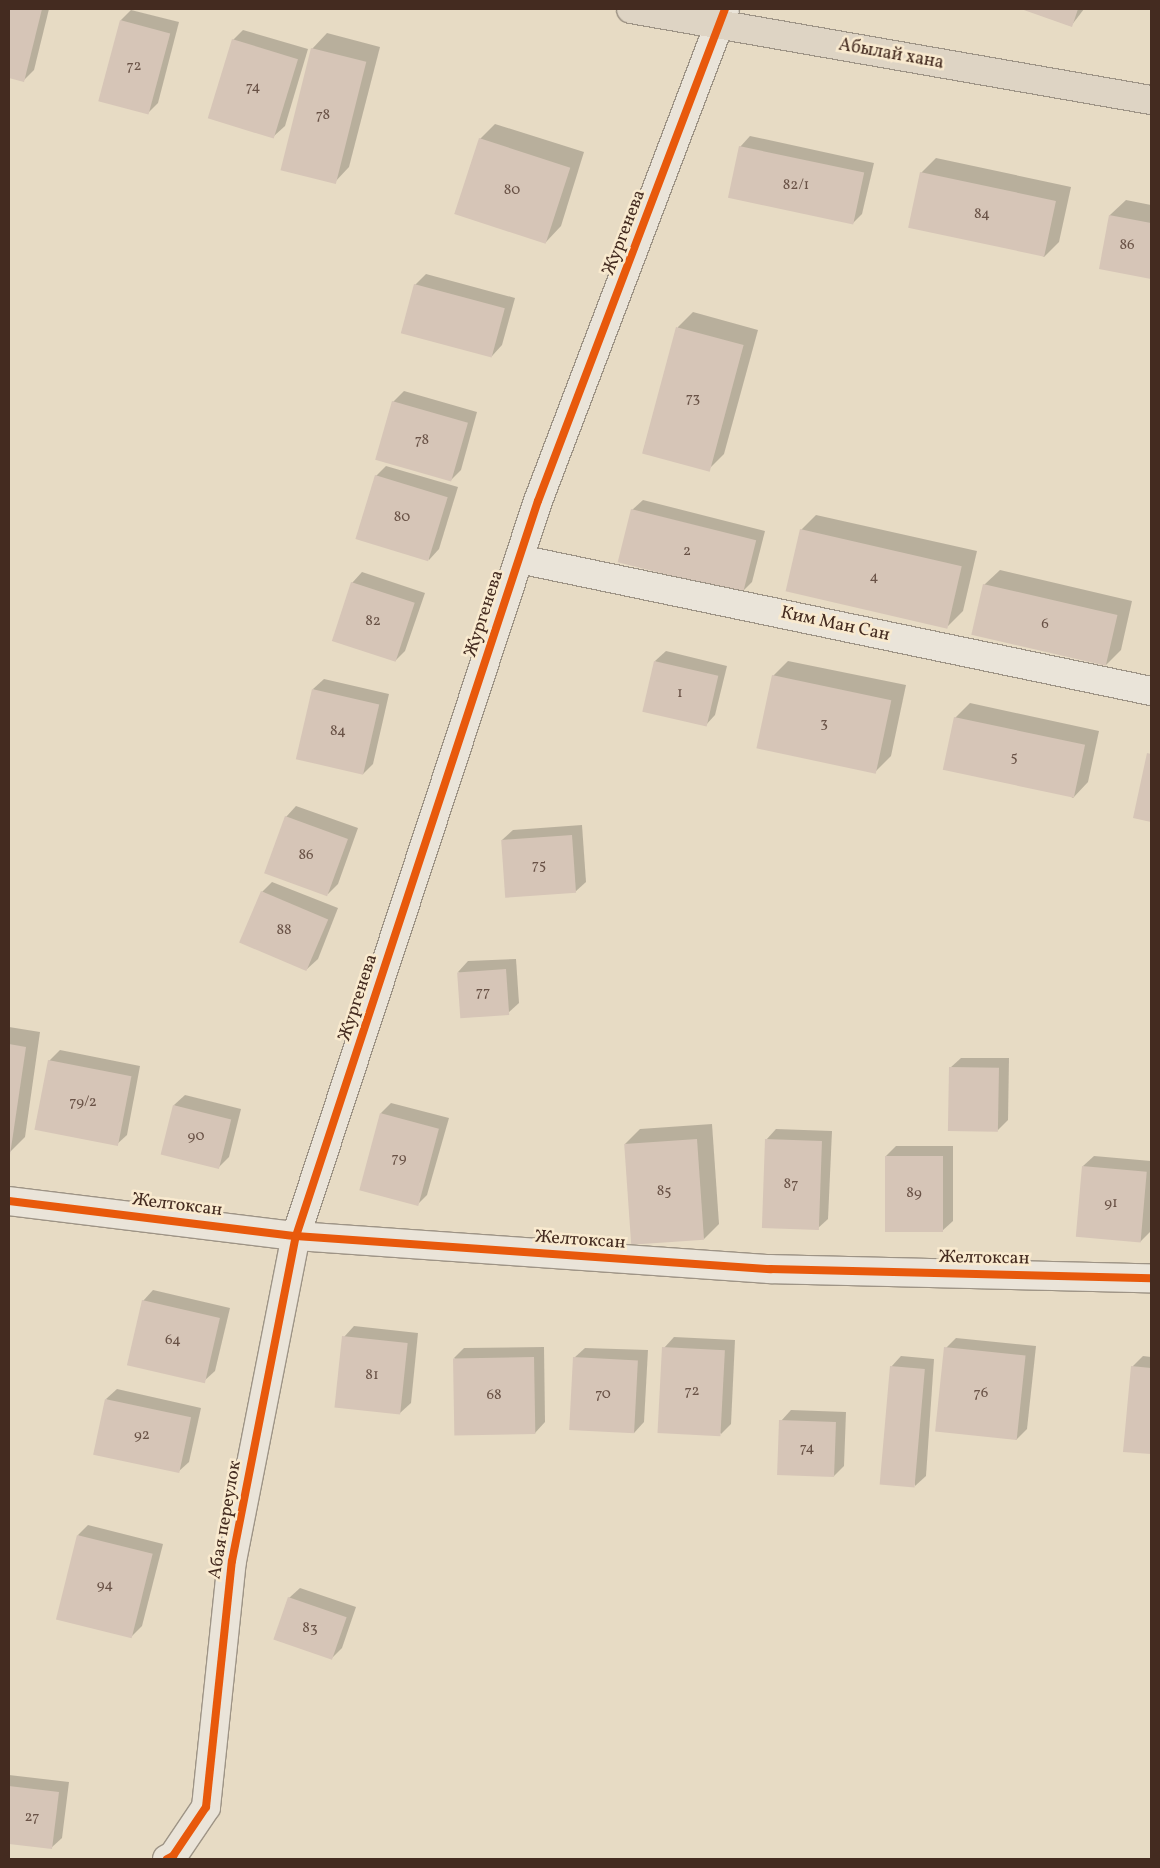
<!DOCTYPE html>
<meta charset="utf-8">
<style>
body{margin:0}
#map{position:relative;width:1160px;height:1868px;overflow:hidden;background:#e7dbc4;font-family:Vollkorn,serif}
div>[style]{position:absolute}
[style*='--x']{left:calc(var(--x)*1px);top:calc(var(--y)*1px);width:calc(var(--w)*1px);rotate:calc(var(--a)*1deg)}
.shadow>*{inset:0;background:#0003}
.building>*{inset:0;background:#d6c5b7;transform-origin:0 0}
.roads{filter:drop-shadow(1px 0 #9e9486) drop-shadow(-1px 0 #9e9486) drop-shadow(0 1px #9e9486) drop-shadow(0 -1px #9e9486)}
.minor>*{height:28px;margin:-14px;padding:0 14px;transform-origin:14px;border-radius:14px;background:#eae4d9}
.major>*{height:28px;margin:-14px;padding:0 14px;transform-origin:14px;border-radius:14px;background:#ded4c4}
.cycleway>*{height:8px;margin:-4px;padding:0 4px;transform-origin:4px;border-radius:4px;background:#e8590c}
span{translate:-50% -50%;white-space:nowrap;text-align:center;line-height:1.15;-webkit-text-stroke:5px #f9eacf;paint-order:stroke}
.number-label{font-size:15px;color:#695246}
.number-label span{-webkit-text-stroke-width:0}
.street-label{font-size:18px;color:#442b20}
.frame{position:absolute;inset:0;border:10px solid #442b20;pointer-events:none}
</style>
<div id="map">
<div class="shadow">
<i style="clip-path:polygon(9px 9px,49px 9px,34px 70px,23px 81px,9px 77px)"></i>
<i style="clip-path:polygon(1024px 9px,1084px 9px,1071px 26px)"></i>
<i style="clip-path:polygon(131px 10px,179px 22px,158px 103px,148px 113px,121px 20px)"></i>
<i style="clip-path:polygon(243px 30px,308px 49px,285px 126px,274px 136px,233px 40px)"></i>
<i style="clip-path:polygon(327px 33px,380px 47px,349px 167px,334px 183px,312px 49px)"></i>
<i style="clip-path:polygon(495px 124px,584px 152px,561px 226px,546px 242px,480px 139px)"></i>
<i style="clip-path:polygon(750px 136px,874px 163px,862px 214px,852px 224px,740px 147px)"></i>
<i style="clip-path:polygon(936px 158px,1071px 187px,1059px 242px,1044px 257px,921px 173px)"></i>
<i style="clip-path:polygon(1126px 200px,1151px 205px,1151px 278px,1100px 268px,1110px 215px)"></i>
<i style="clip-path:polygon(426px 274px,515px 298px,502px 345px,492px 356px,415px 285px)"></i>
<i style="clip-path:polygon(693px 312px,758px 330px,724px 454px,708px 470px,643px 452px,678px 327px)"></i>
<i style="clip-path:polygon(404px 391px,477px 412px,461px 470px,451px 480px,393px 402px)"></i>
<i style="clip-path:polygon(386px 466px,458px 487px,439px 549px,429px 560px,376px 476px)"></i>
<i style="clip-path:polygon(643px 500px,765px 531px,752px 582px,742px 592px,632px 510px)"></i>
<i style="clip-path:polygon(816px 515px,977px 551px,963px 611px,948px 626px,801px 530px)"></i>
<i style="clip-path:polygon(1000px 570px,1132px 601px,1121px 650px,1106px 665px,984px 585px)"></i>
<i style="clip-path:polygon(362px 572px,425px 593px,405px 651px,395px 661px,352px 583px)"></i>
<i style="clip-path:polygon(666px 651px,727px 666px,715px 715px,705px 726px,655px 661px)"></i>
<i style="clip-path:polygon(788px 661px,906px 685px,891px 756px,876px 771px,773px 676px)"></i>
<i style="clip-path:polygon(324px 679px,389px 694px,373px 764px,363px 774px,313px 689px)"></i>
<i style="clip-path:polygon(970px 703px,1099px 731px,1088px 782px,1073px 798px,955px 718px)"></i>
<i style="clip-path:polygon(1151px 751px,1151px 821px,1134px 817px)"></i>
<i style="clip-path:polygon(296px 806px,358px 828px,338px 884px,328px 894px,286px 817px)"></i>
<i style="clip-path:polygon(582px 825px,586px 882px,575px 892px,502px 840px,513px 830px)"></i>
<i style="clip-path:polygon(272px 882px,338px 908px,318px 959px,307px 969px,262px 892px)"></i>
<i style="clip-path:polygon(516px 959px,519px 1003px,508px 1013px,458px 972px,468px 961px)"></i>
<i style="clip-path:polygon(9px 1027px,40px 1032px,25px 1137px,10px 1152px)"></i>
<i style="clip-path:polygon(60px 1050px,140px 1066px,127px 1135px,116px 1145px,49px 1061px)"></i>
<i style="clip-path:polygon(961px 1058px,1009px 1058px,1008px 1120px,998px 1130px,950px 1068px)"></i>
<i style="clip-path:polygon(185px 1095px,241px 1109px,229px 1157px,218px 1168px,174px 1105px)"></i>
<i style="clip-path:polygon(391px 1103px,449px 1118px,427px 1195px,417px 1205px,381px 1113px)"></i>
<i style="clip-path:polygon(712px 1124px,719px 1224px,704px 1239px,625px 1144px,640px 1129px)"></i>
<i style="clip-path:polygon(776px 1129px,832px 1131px,828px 1219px,817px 1229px,766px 1140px)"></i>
<i style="clip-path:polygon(896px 1146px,953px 1146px,953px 1221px,942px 1231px,886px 1156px)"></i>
<i style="clip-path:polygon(1094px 1156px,1151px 1161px,1150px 1232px,1140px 1242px,1083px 1166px)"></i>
<i style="clip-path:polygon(153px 1290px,230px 1308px,215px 1371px,204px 1381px,143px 1301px)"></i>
<i style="clip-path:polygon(354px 1326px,418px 1333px,411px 1403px,400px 1413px,344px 1337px)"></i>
<i style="clip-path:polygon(674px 1337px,735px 1340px,731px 1424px,721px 1434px,664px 1348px)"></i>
<i style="clip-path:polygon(956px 1338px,1036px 1346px,1027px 1429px,1016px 1440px,946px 1348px)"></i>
<i style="clip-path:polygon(544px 1347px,545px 1422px,535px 1433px,454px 1358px,464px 1348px)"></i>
<i style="clip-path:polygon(585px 1348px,648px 1350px,644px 1422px,634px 1433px,574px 1358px)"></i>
<i style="clip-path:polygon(901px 1356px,934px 1359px,926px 1476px,915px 1486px,891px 1367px)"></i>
<i style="clip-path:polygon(1143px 1356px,1151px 1357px,1151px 1453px,1125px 1450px,1132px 1367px)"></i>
<i style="clip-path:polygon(117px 1389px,201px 1408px,189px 1462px,178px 1472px,106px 1399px)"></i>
<i style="clip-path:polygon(791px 1410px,846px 1412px,844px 1466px,834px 1476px,781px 1421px)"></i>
<i style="clip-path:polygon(88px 1525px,163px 1544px,142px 1626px,132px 1636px,78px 1535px)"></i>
<i style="clip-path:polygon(300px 1588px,356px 1607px,342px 1648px,331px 1659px,289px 1598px)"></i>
<i style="clip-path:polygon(9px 1775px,69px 1782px,62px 1838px,51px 1848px,9px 1843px)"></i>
</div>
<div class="building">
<i style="clip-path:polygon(9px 9px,42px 9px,24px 82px,9px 78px)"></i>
<i style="clip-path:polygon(1021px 9px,1078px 9px,1072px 27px)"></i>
<i style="left:120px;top:20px;width:52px;height:84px;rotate:15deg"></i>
<i style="left:232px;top:39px;width:69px;height:83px;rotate:17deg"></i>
<i style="left:311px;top:48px;width:57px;height:126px;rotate:14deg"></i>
<i style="left:479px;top:138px;width:96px;height:80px;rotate:18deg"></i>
<i style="left:739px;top:146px;width:128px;height:53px;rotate:12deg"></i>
<i style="left:920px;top:172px;width:139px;height:57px;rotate:12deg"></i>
<i style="clip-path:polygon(1109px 215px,1151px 223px,1151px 279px,1099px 269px)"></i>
<i style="left:414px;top:284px;width:94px;height:51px;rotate:15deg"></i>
<i style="left:676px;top:327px;width:70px;height:131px;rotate:15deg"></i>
<i style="left:392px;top:401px;width:79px;height:61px;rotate:16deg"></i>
<i style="left:375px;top:475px;width:76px;height:67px;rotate:17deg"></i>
<i style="left:631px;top:509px;width:129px;height:55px;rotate:14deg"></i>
<i style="left:800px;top:529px;width:166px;height:64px;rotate:13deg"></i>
<i style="left:351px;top:582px;width:67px;height:62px;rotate:18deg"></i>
<i style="left:983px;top:584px;width:138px;height:52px;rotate:13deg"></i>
<i style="left:654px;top:661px;width:66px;height:52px;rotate:13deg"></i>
<i style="left:772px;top:675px;width:122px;height:75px;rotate:12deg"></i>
<i style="left:312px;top:689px;width:69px;height:72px;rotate:13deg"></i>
<i style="left:954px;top:717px;width:134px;height:54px;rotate:12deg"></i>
<i style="clip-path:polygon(1147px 753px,1151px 754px,1151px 822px,1133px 818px)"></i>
<i style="left:285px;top:816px;width:67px;height:61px;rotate:20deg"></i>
<i style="left:572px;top:835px;width:58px;height:71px;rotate:86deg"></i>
<i style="left:261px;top:891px;width:73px;height:56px;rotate:23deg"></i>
<i style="left:506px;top:969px;width:46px;height:49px;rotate:86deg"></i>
<i style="clip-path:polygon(9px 1044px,26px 1047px,10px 1155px,9px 1155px)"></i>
<i style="left:48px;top:1060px;width:85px;height:71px;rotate:11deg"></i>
<i style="left:949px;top:1067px;width:50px;height:64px;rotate:1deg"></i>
<i style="left:173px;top:1105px;width:60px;height:51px;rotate:14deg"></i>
<i style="left:380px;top:1113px;width:61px;height:80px;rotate:15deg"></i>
<i style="left:697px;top:1139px;width:101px;height:73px;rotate:86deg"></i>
<i style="left:765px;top:1139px;width:57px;height:89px;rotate:2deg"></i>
<i style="left:885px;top:1156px;width:58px;height:76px"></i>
<i style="left:1082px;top:1166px;width:65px;height:71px;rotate:5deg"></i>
<i style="left:142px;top:1300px;width:80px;height:67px;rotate:13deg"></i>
<i style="left:342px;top:1336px;width:66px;height:72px;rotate:6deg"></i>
<i style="left:662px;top:1347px;width:63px;height:86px;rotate:3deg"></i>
<i style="left:944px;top:1347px;width:82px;height:85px;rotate:6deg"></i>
<i style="left:534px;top:1357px;width:77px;height:81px;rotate:89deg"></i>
<i style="left:573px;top:1357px;width:65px;height:73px;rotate:3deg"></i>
<i style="left:890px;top:1366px;width:35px;height:119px;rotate:5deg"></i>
<i style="clip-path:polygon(1131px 1366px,1151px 1368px,1151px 1454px,1123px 1452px)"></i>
<i style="left:105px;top:1399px;width:88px;height:57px;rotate:12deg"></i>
<i style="left:779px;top:1420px;width:57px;height:55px;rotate:2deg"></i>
<i style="left:77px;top:1535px;width:78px;height:87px;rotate:14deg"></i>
<i style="left:288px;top:1597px;width:62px;height:45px;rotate:19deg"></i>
<i style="clip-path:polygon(9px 1786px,59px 1792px,52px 1849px,9px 1844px)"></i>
</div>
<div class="roads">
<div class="minor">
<i style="--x:519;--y:559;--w:646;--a:11.8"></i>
<i style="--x:9;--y:1201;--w:289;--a:7"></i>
<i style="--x:296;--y:1236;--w:475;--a:4"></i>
<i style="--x:770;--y:1269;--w:381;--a:1.4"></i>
<i style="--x:167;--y:1859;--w:7;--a:-27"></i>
<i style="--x:173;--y:1856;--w:59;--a:-56"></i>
<i style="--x:206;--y:1807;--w:247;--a:-84"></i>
<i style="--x:232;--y:1561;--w:331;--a:-78.9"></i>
<i style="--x:296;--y:1236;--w:774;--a:-71.78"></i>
<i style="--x:538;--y:501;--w:526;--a:-69.19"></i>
</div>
<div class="major">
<i style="--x:631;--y:9;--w:528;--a:9.93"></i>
</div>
</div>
<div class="cycleway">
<i style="--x:9;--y:1201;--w:289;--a:7"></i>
<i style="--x:296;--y:1236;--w:475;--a:4"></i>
<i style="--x:770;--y:1269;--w:381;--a:1.4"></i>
<i style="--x:167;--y:1859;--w:7;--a:-27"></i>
<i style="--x:173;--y:1856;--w:59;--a:-56"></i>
<i style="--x:206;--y:1807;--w:247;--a:-84"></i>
<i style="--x:232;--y:1561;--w:331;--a:-78.9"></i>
<i style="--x:296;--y:1236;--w:774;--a:-71.78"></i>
<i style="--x:538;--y:501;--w:526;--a:-69.19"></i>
</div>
<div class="number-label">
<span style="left:134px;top:67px">72</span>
<span style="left:253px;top:88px">74</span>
<span style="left:323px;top:116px">78</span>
<span style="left:796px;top:186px">82/1</span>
<span style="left:512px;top:191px">80</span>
<span style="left:982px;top:215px">84</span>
<span style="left:1127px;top:246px">86</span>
<span style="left:693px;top:399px">73</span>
<span style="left:422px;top:441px">78</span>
<span style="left:402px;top:518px">80</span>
<span style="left:687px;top:552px">2</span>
<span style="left:874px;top:578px">4</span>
<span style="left:373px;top:622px">82</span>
<span style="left:1045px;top:625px">6</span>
<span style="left:680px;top:694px">1</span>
<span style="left:824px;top:724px">3</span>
<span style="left:338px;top:732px">84</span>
<span style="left:1014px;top:758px">5</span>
<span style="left:306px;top:856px">86</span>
<span style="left:539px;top:866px">75</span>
<span style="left:284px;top:931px">88</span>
<span style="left:483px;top:993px">77</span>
<span style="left:83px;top:1103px">79/2</span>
<span style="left:196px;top:1137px">90</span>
<span style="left:399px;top:1159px">79</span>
<span style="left:791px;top:1185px">87</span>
<span style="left:664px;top:1192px">85</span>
<span style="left:914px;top:1194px">89</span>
<span style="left:1111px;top:1204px">91</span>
<span style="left:173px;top:1341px">64</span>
<span style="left:372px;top:1376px">81</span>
<span style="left:692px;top:1392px">72</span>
<span style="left:981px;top:1394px">76</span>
<span style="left:603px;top:1395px">70</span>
<span style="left:494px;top:1396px">68</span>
<span style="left:142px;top:1436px">92</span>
<span style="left:807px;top:1449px">74</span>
<span style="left:105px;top:1586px">94</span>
<span style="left:310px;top:1629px">83</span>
<span style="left:32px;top:1818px">27</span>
</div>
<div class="street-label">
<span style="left:891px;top:55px;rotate:10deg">Абылай хана</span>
<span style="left:625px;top:233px;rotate:-69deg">Жургенева</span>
<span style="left:485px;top:614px;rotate:-72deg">Жургенева</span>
<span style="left:835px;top:625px;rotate:12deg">Ким Ман Сан</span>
<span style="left:359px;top:998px;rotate:-72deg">Жургенева</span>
<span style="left:177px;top:1206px;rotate:7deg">Желтоксан</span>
<span style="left:580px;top:1241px;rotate:4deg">Желтоксан</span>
<span style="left:984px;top:1259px;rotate:1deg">Желтоксан</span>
<span style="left:226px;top:1520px;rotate:-80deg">Абая переулок</span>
</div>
<div class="frame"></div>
</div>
